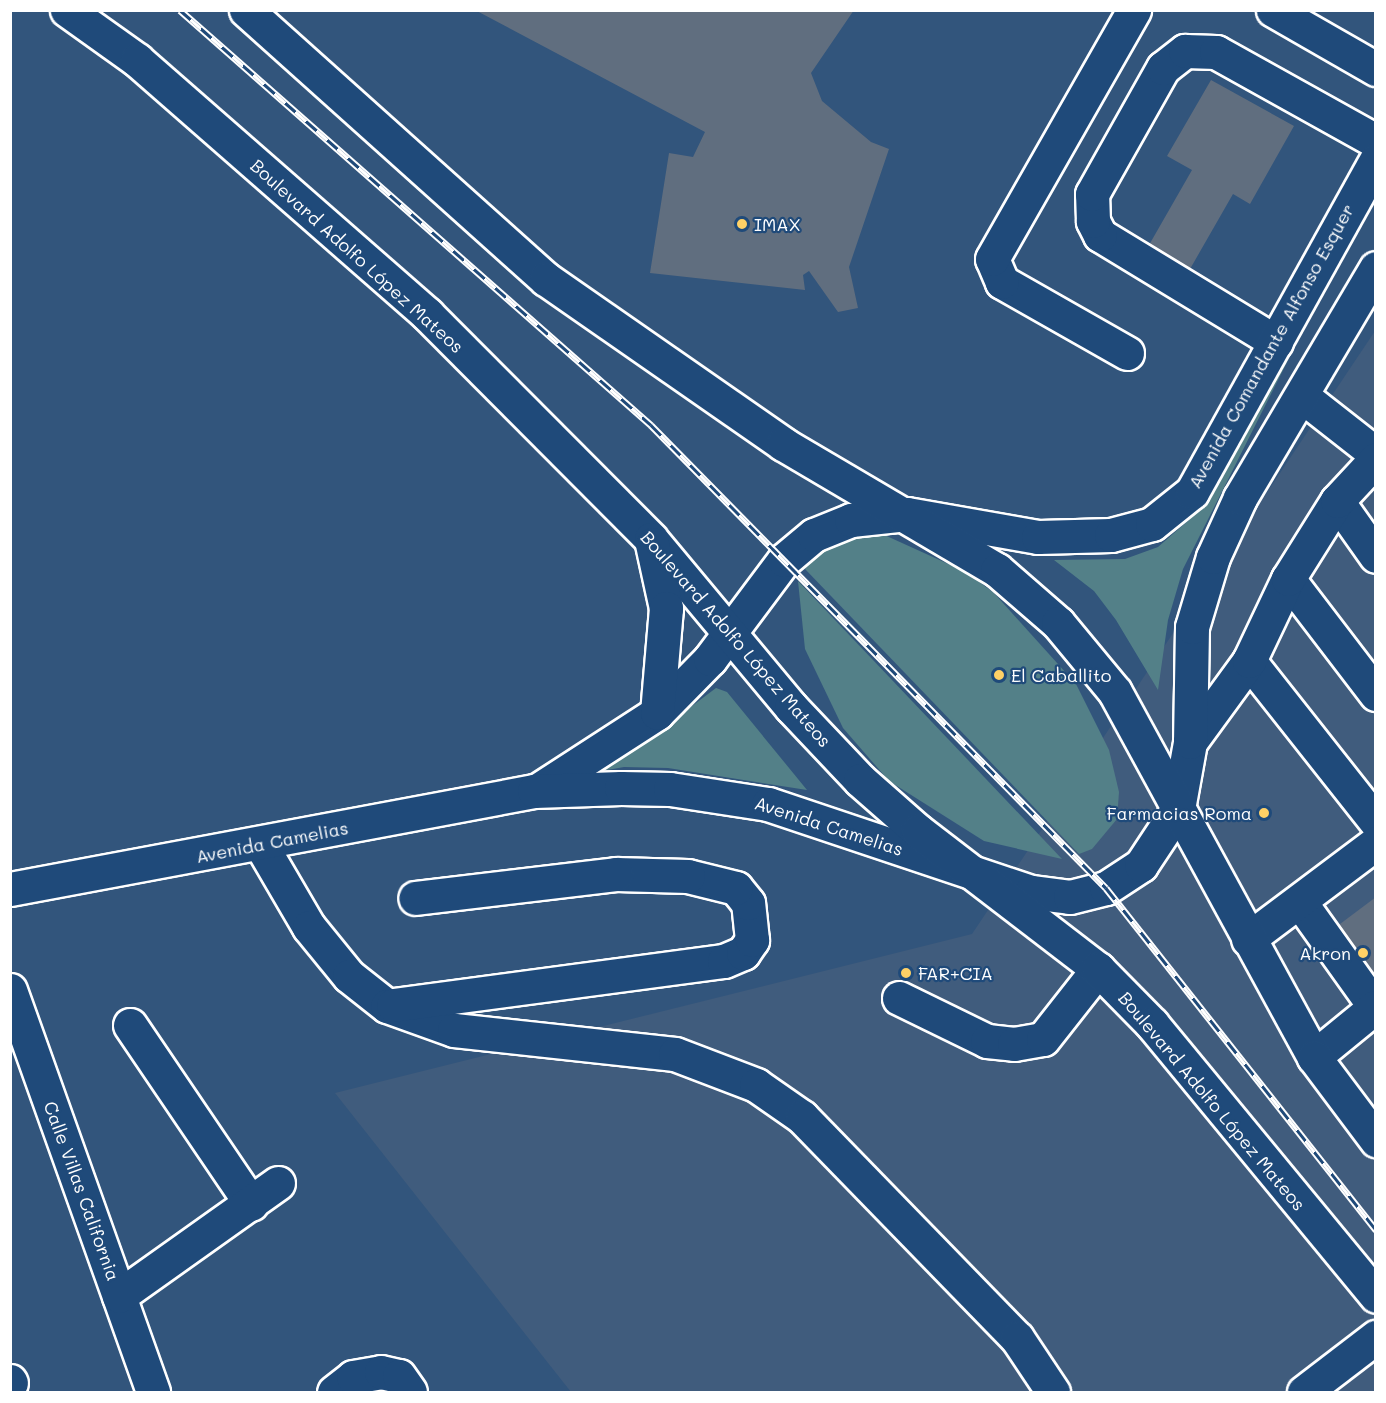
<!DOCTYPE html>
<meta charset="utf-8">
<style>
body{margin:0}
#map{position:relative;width:1386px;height:1403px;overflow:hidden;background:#32557c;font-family:Mali,sans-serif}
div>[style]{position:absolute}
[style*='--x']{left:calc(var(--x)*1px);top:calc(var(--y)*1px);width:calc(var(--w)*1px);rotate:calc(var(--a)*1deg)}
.built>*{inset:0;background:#405c7d}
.green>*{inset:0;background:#538088}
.building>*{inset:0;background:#606e7f}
.roads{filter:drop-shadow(2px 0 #fff) drop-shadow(-2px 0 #fff) drop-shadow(0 2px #fff) drop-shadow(0 -2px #fff)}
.minor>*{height:33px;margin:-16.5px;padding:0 16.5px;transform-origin:16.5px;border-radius:16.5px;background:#1f4a7a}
.major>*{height:33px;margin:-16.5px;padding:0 16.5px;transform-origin:16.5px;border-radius:16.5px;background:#1f4a7a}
.rail>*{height:7px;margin-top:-3.5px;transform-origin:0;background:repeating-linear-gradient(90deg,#1f4a7a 0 14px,#fff 0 28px);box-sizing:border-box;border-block:2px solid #fff}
.dots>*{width:16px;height:16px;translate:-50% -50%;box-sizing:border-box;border:3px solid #1f4a7a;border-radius:50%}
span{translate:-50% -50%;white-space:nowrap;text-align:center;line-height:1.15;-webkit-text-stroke:4.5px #1f4a7a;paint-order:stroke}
.poi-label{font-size:18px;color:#fff}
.left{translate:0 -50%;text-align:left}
.right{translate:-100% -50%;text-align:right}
.street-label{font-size:18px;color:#fff}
.frame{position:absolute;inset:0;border:12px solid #fff;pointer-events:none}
</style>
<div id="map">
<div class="built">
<i style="clip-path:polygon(1375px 331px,1375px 1392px,571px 1392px,335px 1093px,972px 934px)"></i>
</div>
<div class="green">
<i style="clip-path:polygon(1360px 217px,1183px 569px,1168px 620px,1158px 690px,1116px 620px,1094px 591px,1054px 560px,1125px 559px,1158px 547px,1189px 520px)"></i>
<i style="clip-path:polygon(880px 533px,966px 572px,994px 593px,1076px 684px,1109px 750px,1119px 792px,1117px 819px,1092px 849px,1079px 854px,805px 569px,815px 552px,842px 534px)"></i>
<i style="clip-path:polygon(798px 581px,1062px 859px,984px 841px,889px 781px,843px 728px,805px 649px)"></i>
<i style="clip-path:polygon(716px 688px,727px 692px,807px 790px,668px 768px,624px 767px,573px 776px,636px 748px)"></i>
</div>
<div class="building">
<i style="clip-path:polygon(475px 10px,854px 10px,811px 73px,822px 101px,871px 142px,889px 149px,849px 267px,858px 308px,838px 312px,809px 271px,803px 275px,805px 290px,650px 273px,669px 153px,693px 157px,705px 132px)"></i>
<i style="clip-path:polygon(1211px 80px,1294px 126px,1250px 204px,1233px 194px,1186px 276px,1145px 252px,1192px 170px,1167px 156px)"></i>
<i style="clip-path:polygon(1376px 897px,1376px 977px,1371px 980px,1332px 930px)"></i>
</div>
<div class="roads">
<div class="minor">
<i style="--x:1273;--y:10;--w:119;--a:29.8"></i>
<i style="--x:1276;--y:342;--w:206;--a:-148.7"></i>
<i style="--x:1100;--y:235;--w:16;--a:-117"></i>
<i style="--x:1093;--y:221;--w:27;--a:-92"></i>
<i style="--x:1092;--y:194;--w:145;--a:-60.6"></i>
<i style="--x:1163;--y:68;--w:28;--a:-38"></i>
<i style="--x:1185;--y:51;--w:31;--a:2"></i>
<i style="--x:1216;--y:52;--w:183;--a:29.1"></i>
<i style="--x:1127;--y:353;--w:144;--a:-150.4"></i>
<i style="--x:1002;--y:282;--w:25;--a:-113"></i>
<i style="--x:992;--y:259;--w:287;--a:-60.3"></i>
<i style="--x:1302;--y:396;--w:94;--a:38.1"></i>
<i style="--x:1337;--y:501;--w:67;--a:54.7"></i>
<i style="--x:1288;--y:579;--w:145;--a:52.6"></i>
<i style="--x:1249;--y:661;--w:205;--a:51.7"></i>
<i style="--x:1190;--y:742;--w:100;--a:-53.9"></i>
<i style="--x:1249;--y:661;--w:91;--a:-64.6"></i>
<i style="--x:1288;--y:579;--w:92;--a:-57.9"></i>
<i style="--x:1337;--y:501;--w:57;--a:-47.1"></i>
<i style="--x:541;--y:788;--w:138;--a:-32.9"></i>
<i style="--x:657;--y:713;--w:76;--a:-45.5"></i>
<i style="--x:710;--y:659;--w:124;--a:-53.2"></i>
<i style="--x:784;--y:560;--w:39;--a:-40"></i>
<i style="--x:814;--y:535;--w:40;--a:-22"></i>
<i style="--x:851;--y:520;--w:56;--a:-6.1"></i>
<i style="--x:907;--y:514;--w:133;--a:10"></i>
<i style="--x:1038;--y:537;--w:73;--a:-1.6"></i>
<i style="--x:1111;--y:535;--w:42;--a:-15"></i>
<i style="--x:1152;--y:524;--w:51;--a:-38.7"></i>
<i style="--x:1192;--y:492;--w:380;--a:-61"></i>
<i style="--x:261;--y:845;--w:95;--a:59.7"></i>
<i style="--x:309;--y:927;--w:63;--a:50.8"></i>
<i style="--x:349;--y:976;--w:48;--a:38.3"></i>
<i style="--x:387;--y:1006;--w:71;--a:19.7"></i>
<i style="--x:454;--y:1030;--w:222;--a:6.2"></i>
<i style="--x:675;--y:1054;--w:87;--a:20.9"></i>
<i style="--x:756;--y:1085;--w:56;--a:34.8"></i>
<i style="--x:802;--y:1117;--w:308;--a:45.8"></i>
<i style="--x:1017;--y:1338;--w:65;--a:56.3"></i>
<i style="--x:10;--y:889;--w:533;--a:-10.59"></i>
<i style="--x:534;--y:791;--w:87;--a:-2"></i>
<i style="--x:621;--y:788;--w:49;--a:1.2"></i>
<i style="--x:670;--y:789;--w:99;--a:8.7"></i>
<i style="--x:768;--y:804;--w:277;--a:18.5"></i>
<i style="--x:1031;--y:892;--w:39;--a:7"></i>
<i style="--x:1070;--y:897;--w:37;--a:-14"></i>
<i style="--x:1106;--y:888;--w:42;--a:-33.3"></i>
<i style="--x:1141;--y:865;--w:67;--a:-56.5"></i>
<i style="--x:1178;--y:809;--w:68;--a:-79.8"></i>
<i style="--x:1190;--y:742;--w:115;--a:-89"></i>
<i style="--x:1192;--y:627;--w:73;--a:-73.3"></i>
<i style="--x:1213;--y:557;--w:65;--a:-65.4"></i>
<i style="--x:1240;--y:498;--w:267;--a:-59.4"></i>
<i style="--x:1300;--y:902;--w:129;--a:54.5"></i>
<i style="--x:1375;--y:1007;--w:79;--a:140.7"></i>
<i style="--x:1248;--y:939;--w:160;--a:-36.9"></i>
<i style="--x:10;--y:990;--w:427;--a:70.4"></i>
<i style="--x:899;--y:998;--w:98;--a:26"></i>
<i style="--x:987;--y:1041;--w:27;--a:6"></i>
<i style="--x:1014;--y:1044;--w:29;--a:-10"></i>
<i style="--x:1043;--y:1039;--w:89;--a:-51.8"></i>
<i style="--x:393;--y:1005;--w:334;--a:-7.6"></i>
<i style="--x:724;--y:961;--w:21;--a:-23"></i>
<i style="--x:743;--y:953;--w:16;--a:-55"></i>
<i style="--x:752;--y:940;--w:37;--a:-96"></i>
<i style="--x:748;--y:903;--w:19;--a:-129"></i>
<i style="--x:736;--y:888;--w:49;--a:-166"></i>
<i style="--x:688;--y:876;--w:72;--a:-178.4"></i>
<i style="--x:616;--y:874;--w:202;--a:173.2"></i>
<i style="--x:130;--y:1025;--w:216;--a:55.9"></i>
<i style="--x:119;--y:1296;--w:195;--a:-35.4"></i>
<i style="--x:10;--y:1381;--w:2;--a:63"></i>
<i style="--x:334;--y:1392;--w:24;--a:-38"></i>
<i style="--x:353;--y:1377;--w:28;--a:-10"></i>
<i style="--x:381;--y:1372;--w:18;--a:13"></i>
<i style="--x:399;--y:1376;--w:19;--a:55"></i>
<i style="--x:1304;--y:1392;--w:91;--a:-37.4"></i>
</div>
<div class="major">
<i style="--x:67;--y:10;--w:86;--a:35.5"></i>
<i style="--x:137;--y:60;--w:386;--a:41.2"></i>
<i style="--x:427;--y:314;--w:317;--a:45.1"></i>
<i style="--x:651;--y:539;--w:219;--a:50.2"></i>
<i style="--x:791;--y:707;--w:100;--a:46.6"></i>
<i style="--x:860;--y:780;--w:77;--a:41.3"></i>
<i style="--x:918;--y:831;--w:227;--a:37.5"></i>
<i style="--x:1098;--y:969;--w:77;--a:45.5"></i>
<i style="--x:1152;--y:1024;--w:352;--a:50.5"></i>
<i style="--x:246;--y:10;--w:403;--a:41.9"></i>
<i style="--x:546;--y:279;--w:289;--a:34.8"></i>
<i style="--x:783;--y:444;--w:248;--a:30.5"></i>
<i style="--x:997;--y:570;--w:81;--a:41"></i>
<i style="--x:1058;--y:623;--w:89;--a:50.4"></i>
<i style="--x:1115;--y:692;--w:416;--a:61.4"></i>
<i style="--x:1314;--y:1057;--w:104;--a:53.2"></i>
<i style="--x:652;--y:544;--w:66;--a:77.7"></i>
<i style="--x:666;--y:608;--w:105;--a:94.9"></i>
</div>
</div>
<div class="rail">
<i style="--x:180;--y:10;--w:628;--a:41.38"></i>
<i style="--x:651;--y:425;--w:649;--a:45.5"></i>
<i style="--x:1106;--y:888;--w:436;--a:51.7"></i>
</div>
<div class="dots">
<i style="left:742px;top:224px;background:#ffd166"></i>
<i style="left:999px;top:675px;background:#ffd166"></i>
<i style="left:1264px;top:813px;background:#ffd166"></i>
<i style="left:1363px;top:953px;background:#ffd166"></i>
<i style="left:906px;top:973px;background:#ffd166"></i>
</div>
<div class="poi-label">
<span class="left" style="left:754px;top:224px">IMAX</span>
<span class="left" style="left:1011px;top:675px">El Caballito</span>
<span class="right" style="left:1252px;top:813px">Farmacias Roma</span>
<span class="right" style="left:1351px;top:953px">Akron</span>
<span class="left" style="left:918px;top:973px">FAR+CIA</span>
</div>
<div class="street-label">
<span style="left:357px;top:256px;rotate:42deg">Boulevard Adolfo López Mateos</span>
<span style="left:1271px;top:346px;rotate:-61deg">Avenida Comandante Alfonso Esquer</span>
<span style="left:736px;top:639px;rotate:49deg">Boulevard Adolfo López Mateos</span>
<span style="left:829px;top:826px;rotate:18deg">Avenida Camelias</span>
<span style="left:272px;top:842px;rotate:-11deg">Avenida Camelias</span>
<span style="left:1212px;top:1101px;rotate:50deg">Boulevard Adolfo López Mateos</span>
<span style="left:82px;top:1191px;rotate:70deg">Calle Villas California</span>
</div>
<div class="frame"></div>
</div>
